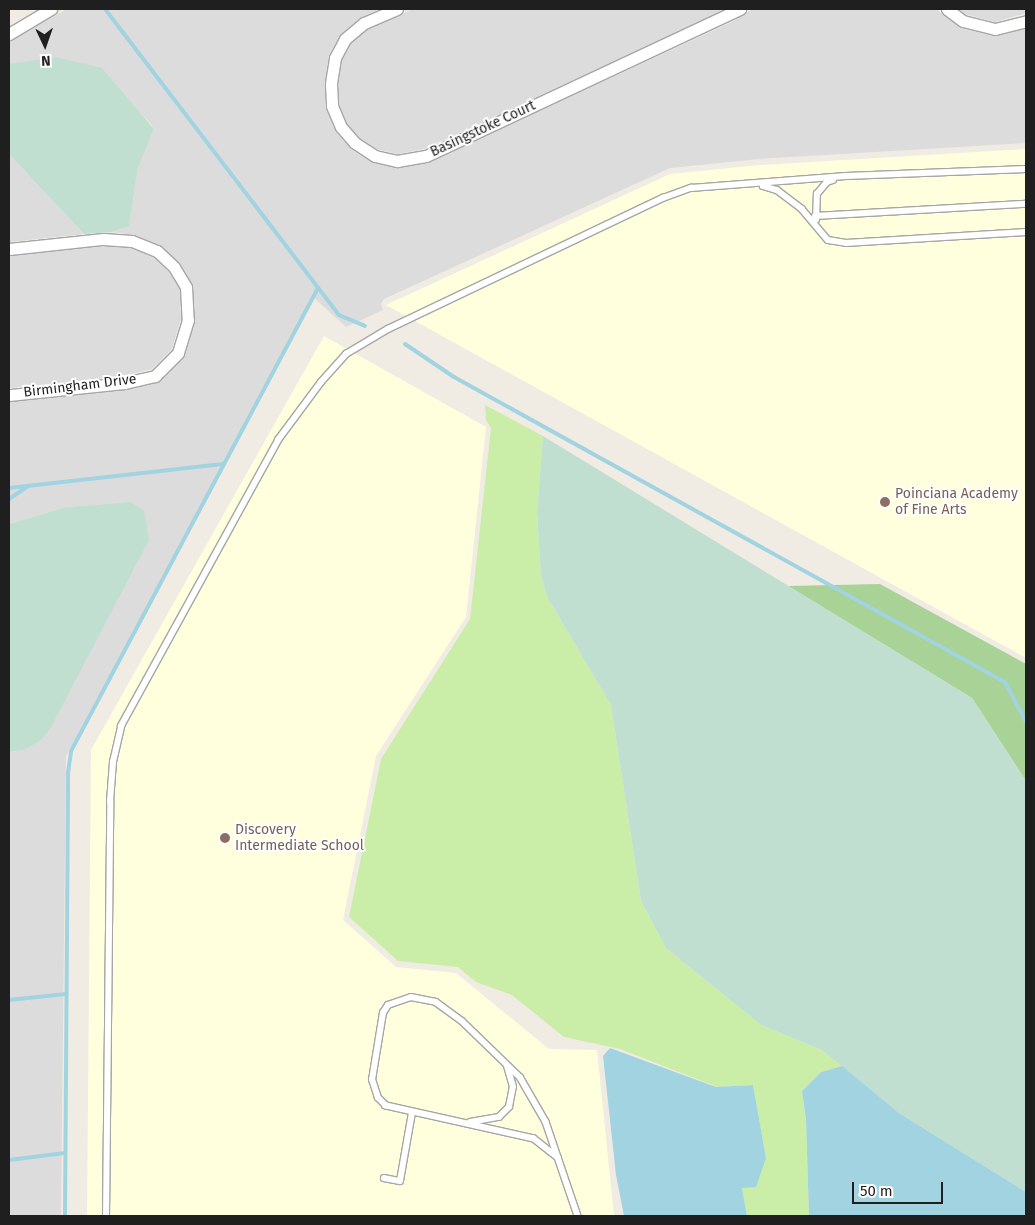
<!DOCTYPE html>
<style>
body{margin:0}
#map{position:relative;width:1035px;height:1225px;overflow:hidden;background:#f0ece4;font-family:"Fira Sans",sans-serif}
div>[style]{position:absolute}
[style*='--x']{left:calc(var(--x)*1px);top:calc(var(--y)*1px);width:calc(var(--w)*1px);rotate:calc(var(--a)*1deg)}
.residential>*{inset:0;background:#dddcdc}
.education>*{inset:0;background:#ffffde}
.grass>*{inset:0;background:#caeea7}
.forest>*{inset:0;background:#a8d296}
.wetland>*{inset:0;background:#c0dfd1}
.water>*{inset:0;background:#a2d3e1}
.stream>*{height:4px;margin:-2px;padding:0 2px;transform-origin:2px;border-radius:2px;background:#a2d3e1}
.roads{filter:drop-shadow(1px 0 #a6a6a6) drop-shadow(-1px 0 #a6a6a6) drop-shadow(0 1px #a6a6a6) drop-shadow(0 -1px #a6a6a6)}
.service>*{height:5.5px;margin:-2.75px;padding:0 2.75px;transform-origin:2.75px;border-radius:2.75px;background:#fff}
.minor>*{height:11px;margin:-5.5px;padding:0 5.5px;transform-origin:5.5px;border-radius:5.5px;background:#fff}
.dots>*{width:14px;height:14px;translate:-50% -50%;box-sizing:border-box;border:2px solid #fff;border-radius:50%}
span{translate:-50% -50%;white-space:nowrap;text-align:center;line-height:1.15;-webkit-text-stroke:4px #fff;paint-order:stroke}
.street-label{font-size:14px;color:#1f1f1f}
.education-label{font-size:14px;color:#785e54}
.left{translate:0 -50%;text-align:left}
.frame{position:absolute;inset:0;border:10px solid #1f1f1f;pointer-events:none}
.north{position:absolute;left:20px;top:20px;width:50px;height:50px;-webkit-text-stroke:4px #fff;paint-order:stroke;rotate:177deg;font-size:14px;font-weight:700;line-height:20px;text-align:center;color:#1f1f1f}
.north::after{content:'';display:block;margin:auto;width:18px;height:22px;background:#1f1f1f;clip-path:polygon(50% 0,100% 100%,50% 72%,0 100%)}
.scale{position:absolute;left:852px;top:1182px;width:91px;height:22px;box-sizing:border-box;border:2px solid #1f1f1f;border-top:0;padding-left:6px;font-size:15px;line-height:18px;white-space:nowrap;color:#1f1f1f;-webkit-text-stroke:4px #fff;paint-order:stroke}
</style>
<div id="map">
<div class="residential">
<i style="clip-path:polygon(67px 9px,380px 9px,362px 17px,340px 35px,329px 55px,325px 83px,326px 109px,336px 132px,352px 150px,374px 163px,398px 168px,427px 163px,734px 21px,752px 9px,936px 9px,961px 28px,994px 36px,1026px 28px,1026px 143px,759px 159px,670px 168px,384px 299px,381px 304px,383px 310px,346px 327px,313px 297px,66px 756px,61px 1216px,9px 1216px,9px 752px,24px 750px,50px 729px,62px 701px,130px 502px,66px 507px,9px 524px,9px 402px,124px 390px,156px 382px,182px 358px,193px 322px,192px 286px,179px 263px,160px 246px,135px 235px,112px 232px,129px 226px,138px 168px,154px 129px,151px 124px,126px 98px,9px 64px,9px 42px)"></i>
<i style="clip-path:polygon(413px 9px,728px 9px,424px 149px,397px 154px,377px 149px,359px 138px,346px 123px,338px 105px,337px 85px,340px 61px,350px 44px,367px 30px)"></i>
<i style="clip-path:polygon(958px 9px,1026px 9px,1026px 13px,995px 22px,965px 14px)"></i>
<i style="clip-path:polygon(9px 154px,42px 189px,84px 234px,9px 242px)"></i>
<i style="clip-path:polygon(103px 246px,131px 248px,154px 258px,169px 272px,180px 289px,181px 319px,172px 349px,152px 369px,123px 376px,9px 388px,9px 256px)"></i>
</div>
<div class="education">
<i style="clip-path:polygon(1026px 149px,1026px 658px,386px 305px,670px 174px,760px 165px)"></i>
<i style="clip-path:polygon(324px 336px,486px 427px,466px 617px,376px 756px,343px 920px,396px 967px,456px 973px,549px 1049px,597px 1050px,614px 1216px,87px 1216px,91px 750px)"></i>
</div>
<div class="grass">
<i style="clip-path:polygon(485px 405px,543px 436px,537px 513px,541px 576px,547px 597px,611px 705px,641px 901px,666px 948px,761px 1025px,822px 1050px,842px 1066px,821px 1072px,802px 1091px,806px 1119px,809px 1216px,747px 1216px,742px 1188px,766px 1158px,753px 1085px,717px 1087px,620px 1049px,564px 1037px,512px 995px,476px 982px,458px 967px,398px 961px,349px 917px,381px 759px,470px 619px,491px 428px,486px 420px)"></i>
</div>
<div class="forest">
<i style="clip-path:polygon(880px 584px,1026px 664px,1026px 781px,972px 698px,788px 586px)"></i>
</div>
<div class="wetland">
<i style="clip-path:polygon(56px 57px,102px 68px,154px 129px,138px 168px,129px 226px,112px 232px,84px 234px,9px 154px,9px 64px)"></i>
<i style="clip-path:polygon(543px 436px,972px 698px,1026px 781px,1026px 1192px,899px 1113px,822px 1050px,761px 1025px,666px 948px,641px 901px,611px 705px,547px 597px,541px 576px,537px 513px)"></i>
<i style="clip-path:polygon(130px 502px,144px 510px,149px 540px,50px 729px,41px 740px,24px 750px,9px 752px,9px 524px,66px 507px)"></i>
</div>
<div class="water">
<i style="clip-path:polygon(610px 1048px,716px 1087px,753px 1085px,766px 1158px,756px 1187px,742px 1188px,747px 1216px,624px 1216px,616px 1175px,603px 1056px)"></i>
<i style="clip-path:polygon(842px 1066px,899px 1113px,1026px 1192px,1026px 1216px,809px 1216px,806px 1119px,802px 1091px,821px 1072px)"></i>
</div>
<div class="stream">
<i style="--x:105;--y:9;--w:385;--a:52.6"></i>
<i style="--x:339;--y:315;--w:28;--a:23"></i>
<i style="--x:405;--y:344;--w:59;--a:34"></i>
<i style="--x:454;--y:377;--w:630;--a:28.97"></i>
<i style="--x:1005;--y:682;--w:45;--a:62.3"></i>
<i style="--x:9;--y:488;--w:215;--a:-6.4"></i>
<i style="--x:9;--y:499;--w:23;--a:-34"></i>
<i style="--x:9;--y:1000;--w:57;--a:-6"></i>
<i style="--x:9;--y:1160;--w:56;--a:-7.1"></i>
<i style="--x:65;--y:1216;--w:443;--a:-89.6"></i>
<i style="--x:68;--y:773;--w:22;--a:-82"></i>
<i style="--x:71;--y:751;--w:525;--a:-61.92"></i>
</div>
<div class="roads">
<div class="service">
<i style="--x:763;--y:186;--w:15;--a:16"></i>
<i style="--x:777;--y:190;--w:31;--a:37"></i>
<i style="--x:802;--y:209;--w:40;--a:50"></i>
<i style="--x:828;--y:240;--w:18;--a:9"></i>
<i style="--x:846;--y:243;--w:180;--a:-3.5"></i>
<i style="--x:815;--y:216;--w:211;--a:-3.3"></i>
<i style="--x:816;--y:220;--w:26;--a:-88"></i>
<i style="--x:817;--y:194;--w:16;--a:-50"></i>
<i style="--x:827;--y:182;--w:6;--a:-18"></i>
<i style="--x:470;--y:1122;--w:29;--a:-10"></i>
<i style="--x:499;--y:1117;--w:14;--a:-45"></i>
<i style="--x:509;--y:1107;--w:20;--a:-79"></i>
<i style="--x:513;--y:1087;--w:22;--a:-106"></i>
<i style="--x:558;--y:1158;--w:31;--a:-142"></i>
<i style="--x:534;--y:1139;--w:152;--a:-167.4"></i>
<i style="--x:386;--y:1106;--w:11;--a:-135"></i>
<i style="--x:378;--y:1098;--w:19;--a:-108"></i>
<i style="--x:372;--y:1080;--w:68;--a:-80.7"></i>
<i style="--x:383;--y:1013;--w:9;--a:-58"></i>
<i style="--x:388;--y:1005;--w:24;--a:-19"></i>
<i style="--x:411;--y:997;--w:25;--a:11"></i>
<i style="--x:436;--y:1002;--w:32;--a:36"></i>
<i style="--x:462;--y:1021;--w:81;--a:44"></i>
<i style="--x:520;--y:1077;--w:52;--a:60"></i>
<i style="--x:546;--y:1122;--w:99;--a:71.2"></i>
<i style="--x:384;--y:1178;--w:16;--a:11"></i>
<i style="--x:400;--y:1181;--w:69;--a:-80"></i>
<i style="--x:106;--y:1216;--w:414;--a:-89.4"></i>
<i style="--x:110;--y:802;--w:40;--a:-85.7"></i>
<i style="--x:113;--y:762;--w:37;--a:-77"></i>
<i style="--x:121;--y:726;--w:326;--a:-61.2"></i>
<i style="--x:278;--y:440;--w:72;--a:-53.4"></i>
<i style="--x:321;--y:382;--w:38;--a:-48"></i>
<i style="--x:346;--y:354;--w:49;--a:-30.8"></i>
<i style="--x:388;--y:329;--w:305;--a:-25.5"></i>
<i style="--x:663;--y:198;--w:30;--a:-20"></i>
<i style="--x:691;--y:188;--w:155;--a:-4.4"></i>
<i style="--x:846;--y:176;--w:180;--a:-2.2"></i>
</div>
<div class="minor">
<i style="--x:397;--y:9;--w:36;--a:157"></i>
<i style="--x:364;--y:23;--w:25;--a:140"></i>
<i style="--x:345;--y:39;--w:21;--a:118"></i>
<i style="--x:335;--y:58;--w:26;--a:99"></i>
<i style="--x:331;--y:84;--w:22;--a:87"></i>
<i style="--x:332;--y:106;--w:23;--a:67"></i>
<i style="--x:341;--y:127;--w:21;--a:49"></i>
<i style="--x:355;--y:143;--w:24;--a:33"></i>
<i style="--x:375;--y:156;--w:23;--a:13"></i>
<i style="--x:397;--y:161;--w:29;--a:-10"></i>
<i style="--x:426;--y:156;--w:347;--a:-25.1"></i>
<i style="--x:947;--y:9;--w:20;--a:37"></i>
<i style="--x:963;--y:21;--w:33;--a:14"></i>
<i style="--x:995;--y:29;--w:32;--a:-14"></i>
<i style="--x:9;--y:34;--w:49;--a:-30.8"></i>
<i style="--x:9;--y:249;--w:95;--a:-6.1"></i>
<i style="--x:103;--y:239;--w:29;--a:4"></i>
<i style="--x:132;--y:241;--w:27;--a:22"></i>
<i style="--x:157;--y:251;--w:23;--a:43"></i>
<i style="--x:174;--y:267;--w:23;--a:59"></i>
<i style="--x:186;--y:287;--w:33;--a:87"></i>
<i style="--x:188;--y:320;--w:34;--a:107"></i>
<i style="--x:178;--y:353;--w:33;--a:135"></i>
<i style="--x:155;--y:376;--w:32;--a:167"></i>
<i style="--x:124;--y:383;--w:116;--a:174"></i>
</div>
</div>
<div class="dots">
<i style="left:885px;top:502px;background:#8d6e63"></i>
<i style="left:225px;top:838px;background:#8d6e63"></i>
</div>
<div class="street-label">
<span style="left:483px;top:129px;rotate:-25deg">Basingstoke Court</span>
<span style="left:80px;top:386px;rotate:-7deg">Birmingham Drive</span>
</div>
<div class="education-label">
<span class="left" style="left:895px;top:502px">Poinciana Academy<br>of Fine Arts</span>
<span class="left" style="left:235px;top:838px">Discovery<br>Intermediate School</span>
</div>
<div class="frame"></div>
<div class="north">N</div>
<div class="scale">50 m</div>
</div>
